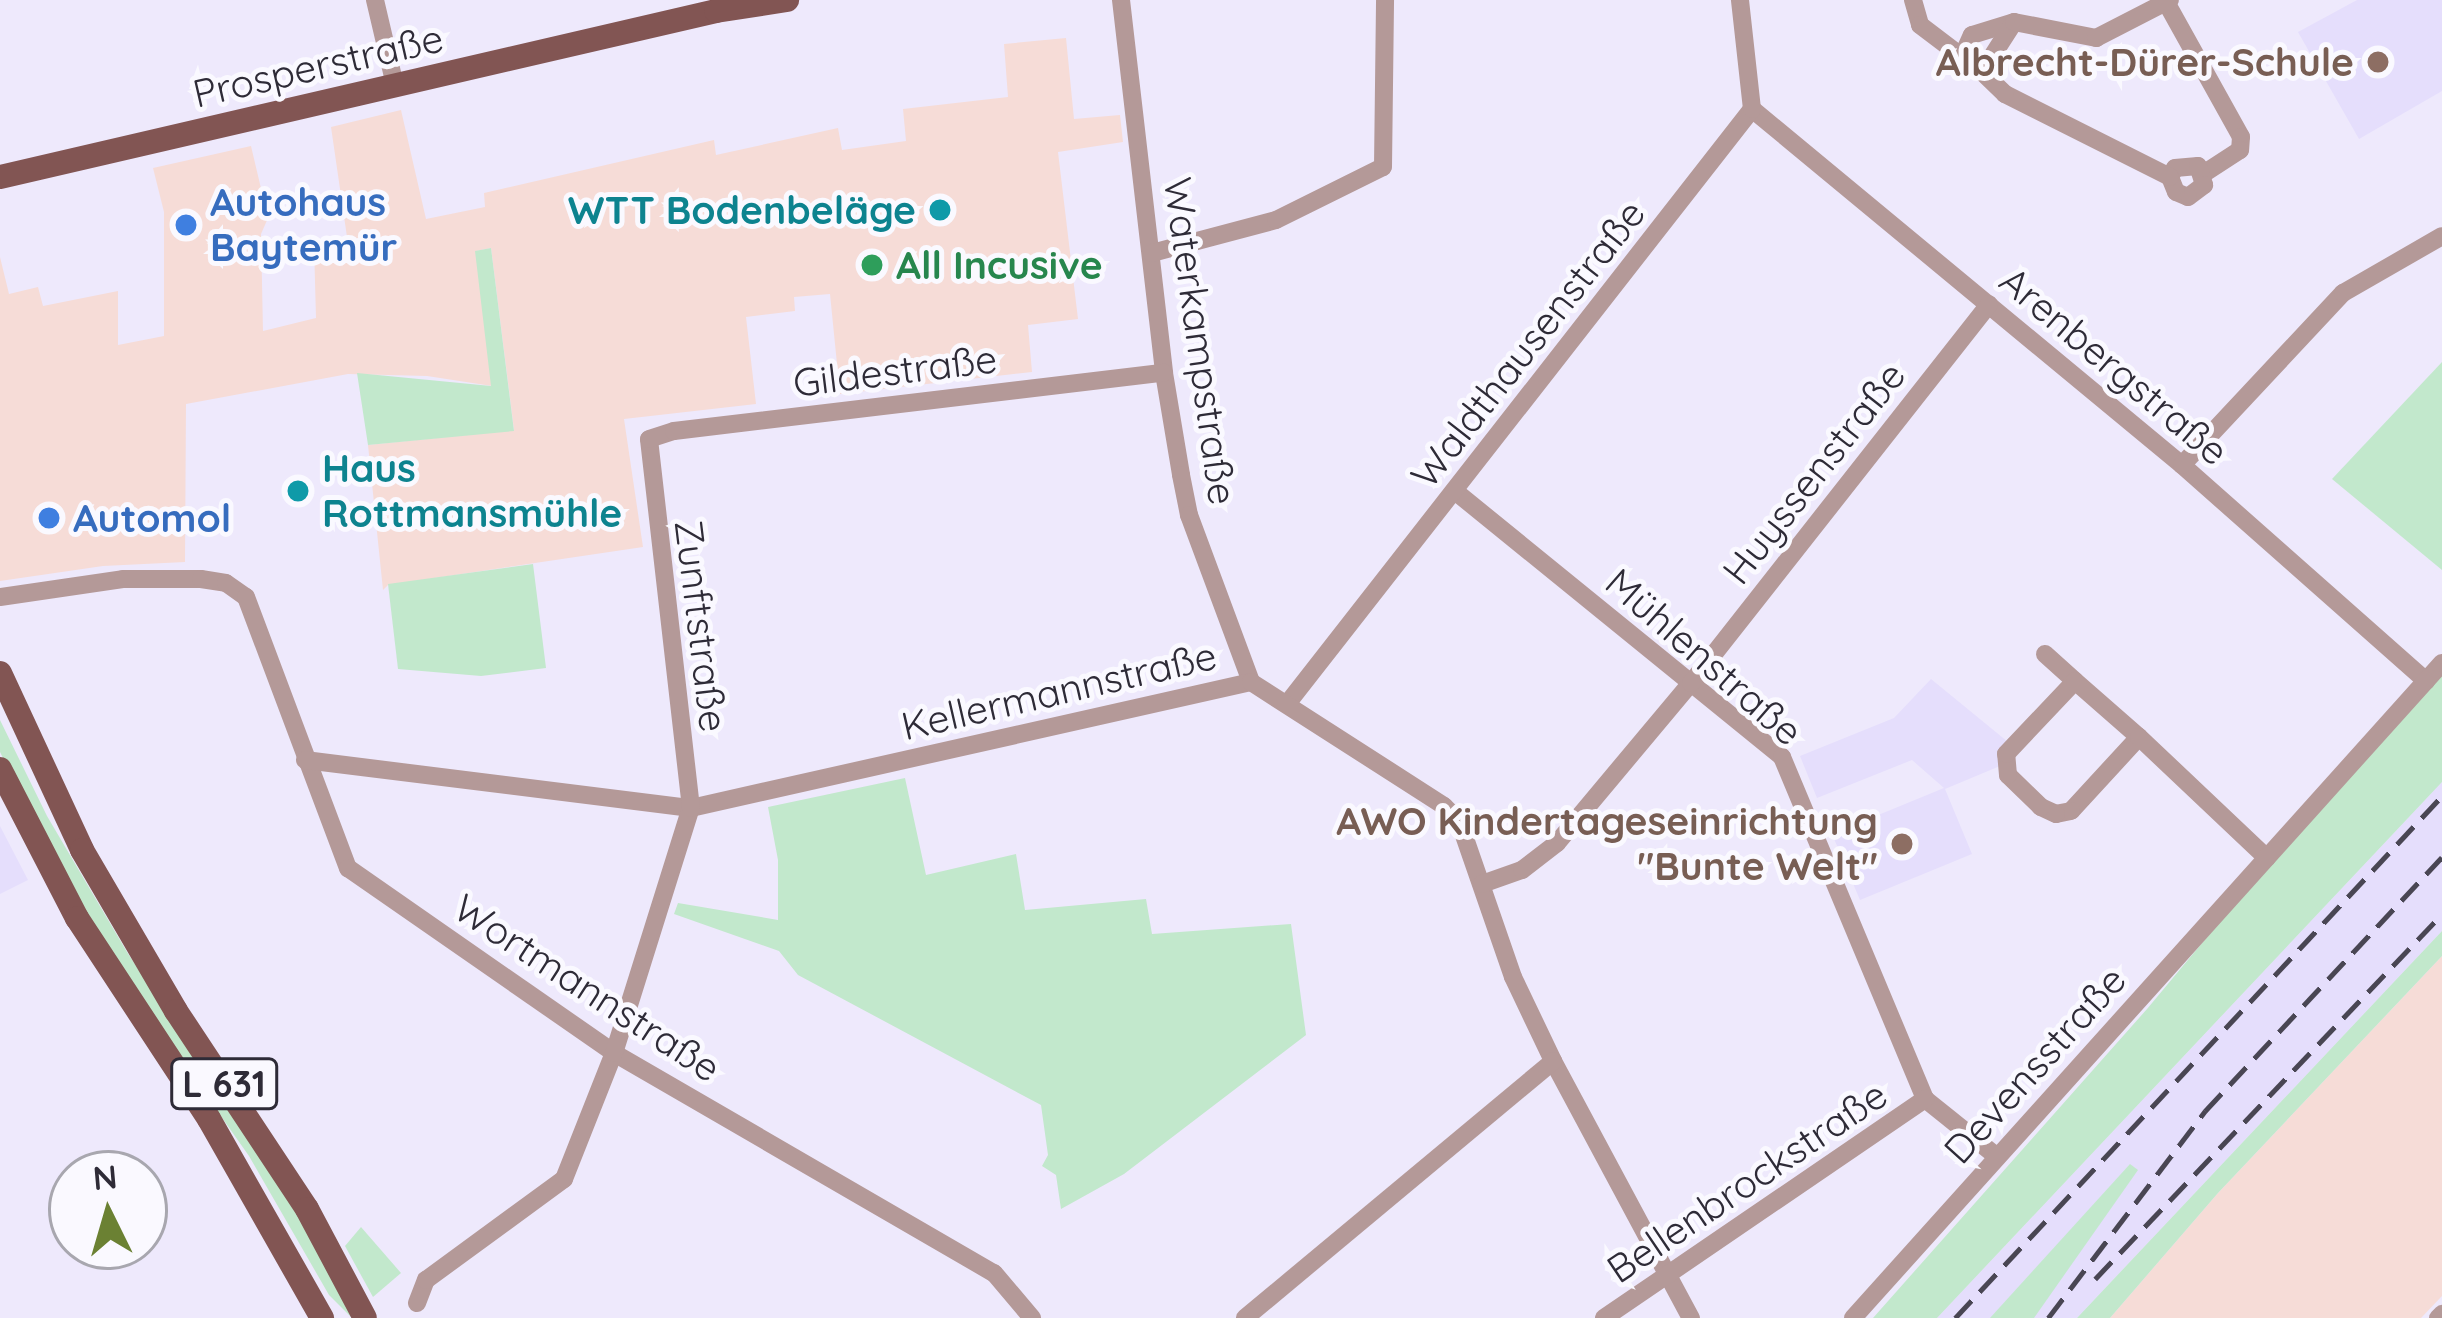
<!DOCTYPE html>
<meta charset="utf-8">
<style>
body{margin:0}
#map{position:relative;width:2442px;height:1318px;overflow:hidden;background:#eee9fc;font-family:Quicksand,sans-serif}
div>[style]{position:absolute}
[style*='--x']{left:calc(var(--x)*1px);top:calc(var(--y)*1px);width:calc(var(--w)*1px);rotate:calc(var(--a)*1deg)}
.commercial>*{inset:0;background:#f6dcd7}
.built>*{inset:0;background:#e5defc}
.green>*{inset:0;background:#c2e8cc}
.minor>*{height:18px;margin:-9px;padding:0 9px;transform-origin:9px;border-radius:9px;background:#b49998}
.major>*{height:24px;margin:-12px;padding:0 12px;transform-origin:12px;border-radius:12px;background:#825553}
.rail>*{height:4.5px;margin-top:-2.25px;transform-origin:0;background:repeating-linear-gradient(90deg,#494653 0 24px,transparent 0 36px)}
.dots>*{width:33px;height:33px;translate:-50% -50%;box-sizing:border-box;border:6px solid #faf9ff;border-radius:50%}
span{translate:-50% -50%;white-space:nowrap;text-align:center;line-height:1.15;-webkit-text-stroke:10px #faf9ff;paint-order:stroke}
.shield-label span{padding:3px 9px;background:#faf9ff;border:3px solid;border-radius:9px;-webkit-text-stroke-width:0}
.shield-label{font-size:36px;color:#2e2b37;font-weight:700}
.education-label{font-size:39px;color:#785e54;font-weight:700}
.right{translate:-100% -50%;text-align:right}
.street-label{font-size:39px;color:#2e2b37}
.shop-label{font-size:39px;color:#366cbe;font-weight:700}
.left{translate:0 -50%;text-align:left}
.culture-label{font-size:39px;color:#0d838f;font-weight:700}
.leisure-label{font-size:39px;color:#27864d;font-weight:700}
.north{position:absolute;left:48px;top:1150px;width:120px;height:120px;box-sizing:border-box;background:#faf9ff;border:3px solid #a8a7af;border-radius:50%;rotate:355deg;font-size:33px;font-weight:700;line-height:48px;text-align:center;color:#2e2b37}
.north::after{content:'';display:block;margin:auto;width:42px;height:54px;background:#6b8133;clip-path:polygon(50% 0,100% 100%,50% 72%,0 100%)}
</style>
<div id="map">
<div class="commercial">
<i style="clip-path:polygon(1066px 38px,1074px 119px,1120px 115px,1123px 142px,1058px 152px,1078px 319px,1028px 325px,1032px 372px,840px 394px,830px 294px,794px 297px,795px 311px,746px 317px,756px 404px,624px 419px,643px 547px,388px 585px,383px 590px,368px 445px,514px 430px,491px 248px,476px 251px,492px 386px,427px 376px,348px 374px,186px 404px,185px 562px,103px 566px,0 581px,0 257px,9px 294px,38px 287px,43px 306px,118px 291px,118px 345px,164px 336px,164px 212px,153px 168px,251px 146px,268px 218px,261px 234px,263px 331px,316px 318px,314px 245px,347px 237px,331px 127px,401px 110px,426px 219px,485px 207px,484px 193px,714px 140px,716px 155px,838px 128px,842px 150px,906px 141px,903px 109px,1008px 97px,1004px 44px)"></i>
<i style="clip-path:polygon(2442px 956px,2442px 1296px,2421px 1318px,2110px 1318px,2218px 1193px)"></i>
</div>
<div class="built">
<i style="clip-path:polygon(2357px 0,2442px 0,2442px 91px,2359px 139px,2298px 32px)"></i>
<i style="clip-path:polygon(1931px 679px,2008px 742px,2000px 766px,1945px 789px,1972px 854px,1860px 900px,1832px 834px,1944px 788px,1912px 760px,1817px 798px,1800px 756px,1894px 718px)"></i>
<i style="clip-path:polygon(2442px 782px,2442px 931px,2077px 1318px,1937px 1318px)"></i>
<i style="clip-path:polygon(0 826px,28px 880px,0 894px)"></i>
</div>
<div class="green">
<i style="clip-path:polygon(491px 248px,514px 431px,368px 445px,357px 373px,491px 386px,475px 251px)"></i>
<i style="clip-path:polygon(2442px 362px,2442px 570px,2332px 479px)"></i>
<i style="clip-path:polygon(533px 564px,546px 668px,481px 676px,398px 669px,388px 584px)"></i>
<i style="clip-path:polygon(2442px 674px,2442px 782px,1937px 1318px,1873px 1318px,2147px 1009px,2273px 858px)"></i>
<i style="clip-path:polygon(0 720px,47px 816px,127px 952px,303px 1221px,352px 1318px,329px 1295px,249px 1156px,134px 993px,45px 842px,0 752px)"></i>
<i style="clip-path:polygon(905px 778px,926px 875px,1016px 854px,1025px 910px,1146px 899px,1152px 934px,1291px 924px,1306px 1035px,1124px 1174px,1061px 1209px,1056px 1175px,1042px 1166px,1048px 1155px,1041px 1105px,798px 975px,779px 951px,674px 914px,678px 903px,778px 920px,778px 860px,768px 807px)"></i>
<i style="clip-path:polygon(2442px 931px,2442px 956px,2218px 1193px,2110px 1318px,2077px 1318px)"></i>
<i style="clip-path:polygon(2130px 1164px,2138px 1170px,2034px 1318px,1990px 1318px)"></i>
<i style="clip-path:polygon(361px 1227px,401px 1273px,373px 1297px,345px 1246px)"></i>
</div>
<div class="minor">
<i style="--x:375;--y:0;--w:87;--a:76.8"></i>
<i style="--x:1121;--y:0;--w:375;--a:83.4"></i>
<i style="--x:1164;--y:373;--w:103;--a:80.5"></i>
<i style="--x:1181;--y:475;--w:41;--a:78.7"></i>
<i style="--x:1189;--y:515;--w:178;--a:69.6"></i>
<i style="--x:1913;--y:0;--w:26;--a:74"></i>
<i style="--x:1920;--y:25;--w:78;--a:37.2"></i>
<i style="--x:2166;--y:2;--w:154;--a:60.9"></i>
<i style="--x:2241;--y:137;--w:13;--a:94"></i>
<i style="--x:2240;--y:150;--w:44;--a:147"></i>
<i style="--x:1962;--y:57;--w:24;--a:-66"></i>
<i style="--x:1972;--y:35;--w:44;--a:-17.2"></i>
<i style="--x:1752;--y:109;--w:558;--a:39.62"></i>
<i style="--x:2182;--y:465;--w:326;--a:41.5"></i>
<i style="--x:2170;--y:177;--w:10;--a:-61"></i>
<i style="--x:2175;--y:168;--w:23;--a:-5"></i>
<i style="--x:2198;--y:166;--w:20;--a:72"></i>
<i style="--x:2204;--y:185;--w:20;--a:143"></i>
<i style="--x:2188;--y:197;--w:13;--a:-157"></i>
<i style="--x:2176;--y:192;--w:16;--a:-112"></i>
<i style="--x:2170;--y:177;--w:185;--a:-153.3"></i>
<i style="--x:2005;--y:94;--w:32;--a:-136"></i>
<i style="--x:1982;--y:72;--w:59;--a:-57.4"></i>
<i style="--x:2014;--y:22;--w:84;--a:11"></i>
<i style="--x:2096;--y:38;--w:83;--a:-27.2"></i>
<i style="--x:1152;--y:253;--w:128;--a:-14.9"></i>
<i style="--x:1276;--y:220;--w:119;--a:-26.4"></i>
<i style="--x:1383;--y:167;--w:167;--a:-89.3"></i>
<i style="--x:2182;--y:465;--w:236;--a:-46.9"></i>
<i style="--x:2343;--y:293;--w:114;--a:-29.9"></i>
<i style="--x:1456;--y:492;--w:420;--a:39.1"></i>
<i style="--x:1782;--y:757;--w:371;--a:67.3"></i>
<i style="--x:1925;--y:1099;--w:90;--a:38.7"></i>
<i style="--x:0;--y:597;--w:124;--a:-8.3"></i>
<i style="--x:123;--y:579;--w:78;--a:0"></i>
<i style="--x:201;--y:579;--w:25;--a:9"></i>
<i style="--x:226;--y:583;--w:24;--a:35"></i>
<i style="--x:246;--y:597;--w:290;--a:69.4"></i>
<i style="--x:348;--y:868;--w:324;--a:34.8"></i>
<i style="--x:614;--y:1053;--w:439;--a:30.1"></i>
<i style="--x:994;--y:1273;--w:59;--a:49.8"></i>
<i style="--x:2045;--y:654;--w:40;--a:42"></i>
<i style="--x:1287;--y:704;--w:755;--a:-51.99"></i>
<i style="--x:1752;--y:109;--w:110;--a:-96.3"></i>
<i style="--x:2139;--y:737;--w:100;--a:132.6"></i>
<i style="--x:2071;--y:811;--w:15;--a:169"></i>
<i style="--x:2056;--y:814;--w:17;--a:-155"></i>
<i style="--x:2041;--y:807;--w:46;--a:-135.9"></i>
<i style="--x:2008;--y:775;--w:21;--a:-95"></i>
<i style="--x:2006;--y:754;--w:100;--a:-46.6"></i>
<i style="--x:2075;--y:681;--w:85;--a:41.2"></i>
<i style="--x:2139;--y:737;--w:176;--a:43.4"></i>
<i style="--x:305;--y:760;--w:389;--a:7.1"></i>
<i style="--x:691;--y:808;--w:574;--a:-12.68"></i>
<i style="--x:1251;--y:682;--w:229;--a:32.7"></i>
<i style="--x:1444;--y:806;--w:21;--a:45"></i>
<i style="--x:1459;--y:821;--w:165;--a:70.9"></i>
<i style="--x:1513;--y:977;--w:93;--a:64.5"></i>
<i style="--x:1553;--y:1061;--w:292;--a:61.8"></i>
<i style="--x:1482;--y:884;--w:42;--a:-19.3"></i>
<i style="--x:1522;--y:870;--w:44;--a:-37.6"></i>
<i style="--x:1557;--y:843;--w:209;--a:-50.1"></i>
<i style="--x:1691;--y:683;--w:482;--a:-51.8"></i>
<i style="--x:417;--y:1303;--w:25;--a:-69"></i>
<i style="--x:426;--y:1280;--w:171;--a:-36.2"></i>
<i style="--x:564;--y:1179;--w:136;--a:-68.4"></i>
<i style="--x:614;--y:1053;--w:257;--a:-72.6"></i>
<i style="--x:691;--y:808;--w:371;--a:-96.5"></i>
<i style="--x:649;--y:439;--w:26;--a:-18"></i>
<i style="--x:674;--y:431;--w:493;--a:-6.8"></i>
<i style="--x:1245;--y:1318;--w:401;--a:-39.8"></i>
<i style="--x:1604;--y:1318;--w:389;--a:-34.3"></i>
<i style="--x:1853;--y:1318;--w:881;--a:-48.04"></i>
<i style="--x:2438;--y:1318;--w:6;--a:-45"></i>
</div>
<div class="major">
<i style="--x:0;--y:177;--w:735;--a:-13.05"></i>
<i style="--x:716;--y:11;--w:72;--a:-8.8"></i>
<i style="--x:0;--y:673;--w:195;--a:65.1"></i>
<i style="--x:82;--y:850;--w:186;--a:59.7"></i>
<i style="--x:176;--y:1011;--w:237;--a:56.5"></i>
<i style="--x:307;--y:1209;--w:123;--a:62"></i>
<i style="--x:0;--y:769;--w:168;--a:62.7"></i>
<i style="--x:77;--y:918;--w:240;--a:56.7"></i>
<i style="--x:209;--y:1119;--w:229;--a:60.4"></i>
</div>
<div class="rail">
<i style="--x:2095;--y:1279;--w:504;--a:-46.45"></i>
<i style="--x:1955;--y:1318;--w:714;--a:-46.99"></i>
<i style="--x:2048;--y:1318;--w:260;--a:-52.8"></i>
<i style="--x:2205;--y:1111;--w:347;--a:-47"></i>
</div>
<div class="dots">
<i style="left:2378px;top:62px;background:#8d6e63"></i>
<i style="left:940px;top:210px;background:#0f9aa8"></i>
<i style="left:186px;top:225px;background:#3f7fe0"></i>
<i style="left:872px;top:265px;background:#2e9e5b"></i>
<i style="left:298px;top:491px;background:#0f9aa8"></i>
<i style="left:49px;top:518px;background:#3f7fe0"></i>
<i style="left:1902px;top:844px;background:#8d6e63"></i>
</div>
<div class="shield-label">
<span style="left:224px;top:1084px">L 631</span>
</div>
<div class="education-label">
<span class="right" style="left:2354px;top:62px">Albrecht-Dürer-Schule</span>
<span class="right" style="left:1878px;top:844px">AWO Kindertageseinrichtung<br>"Bunte Welt"</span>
</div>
<div class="street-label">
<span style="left:318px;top:66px;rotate:-13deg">Prosperstraße</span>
<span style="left:1200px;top:341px;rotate:82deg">Waterkampstraße</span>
<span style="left:1528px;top:344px;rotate:-52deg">Waldthausenstraße</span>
<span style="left:2114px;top:366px;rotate:40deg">Arenbergstraße</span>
<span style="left:895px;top:371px;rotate:-7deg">Gildestraße</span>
<span style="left:1814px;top:473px;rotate:-52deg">Huyssenstraße</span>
<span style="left:701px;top:626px;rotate:83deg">Zunftstraße</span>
<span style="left:1704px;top:657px;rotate:41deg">Mühlenstraße</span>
<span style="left:1059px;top:691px;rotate:-13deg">Kellermannstraße</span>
<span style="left:587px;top:988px;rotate:33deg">Wortmannstraße</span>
<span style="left:2035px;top:1065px;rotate:-48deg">Devensstraße</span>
<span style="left:1747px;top:1182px;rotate:-34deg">Bellenbrockstraße</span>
</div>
<div class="shop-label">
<span class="left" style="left:210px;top:225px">Autohaus<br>Baytemür</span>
<span class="left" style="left:73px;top:518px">Automol</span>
</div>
<div class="culture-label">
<span class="right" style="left:916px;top:210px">WTT Bodenbeläge</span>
<span class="left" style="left:322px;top:491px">Haus<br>Rottmansmühle</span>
</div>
<div class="leisure-label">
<span class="left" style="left:896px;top:265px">All Incusive</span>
</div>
<div class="north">N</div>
</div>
